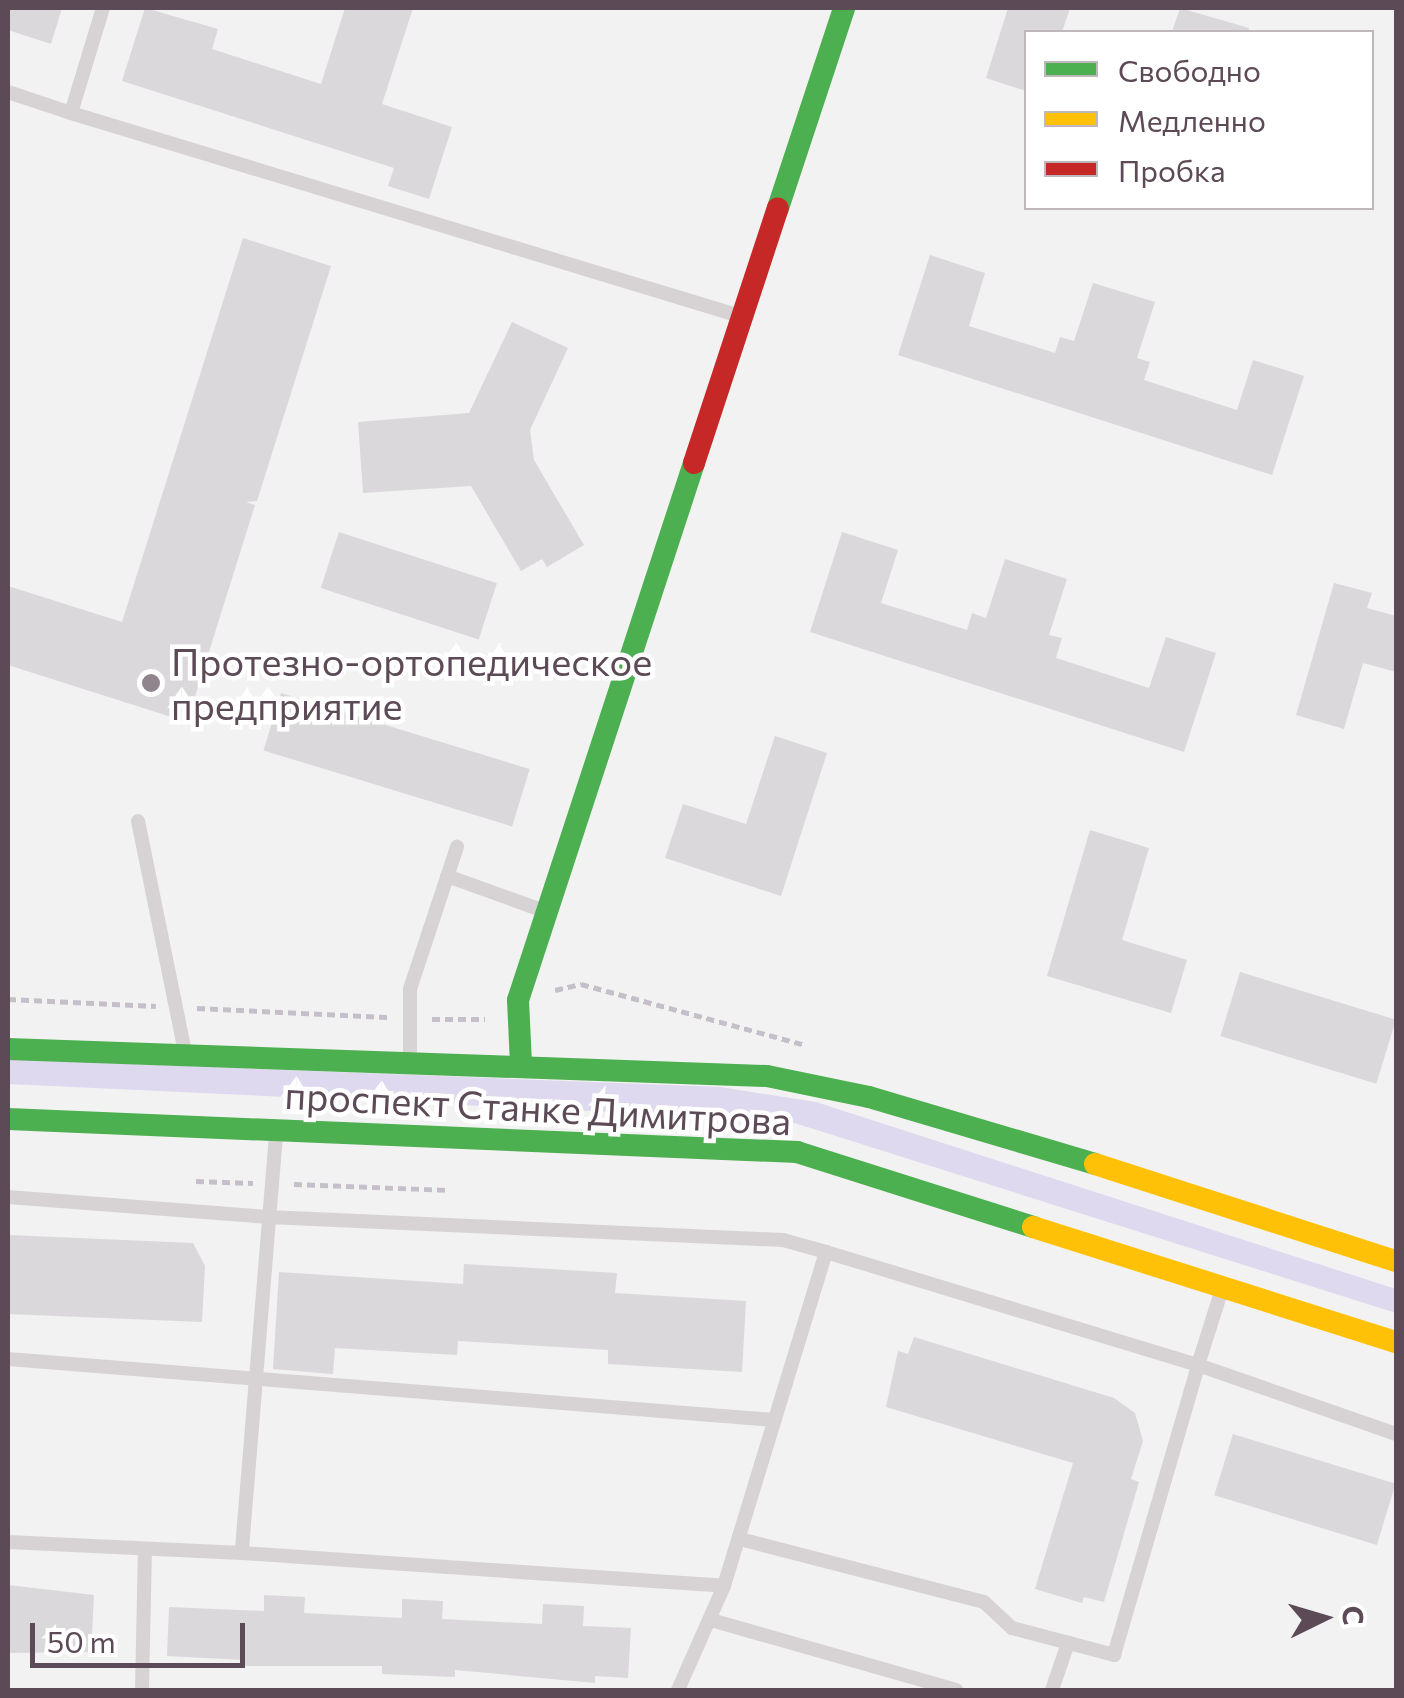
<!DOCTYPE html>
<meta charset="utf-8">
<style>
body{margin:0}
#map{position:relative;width:1404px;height:1698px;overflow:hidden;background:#f2f2f2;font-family:Commissioner,sans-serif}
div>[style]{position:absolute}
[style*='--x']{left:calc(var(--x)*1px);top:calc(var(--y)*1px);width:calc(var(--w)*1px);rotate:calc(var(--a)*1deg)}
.green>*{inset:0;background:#ded9ef}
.building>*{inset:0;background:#dad8da;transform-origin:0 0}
.path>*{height:5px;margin-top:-2.5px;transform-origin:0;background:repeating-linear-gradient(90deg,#c5bfca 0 8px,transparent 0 13px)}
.lane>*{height:14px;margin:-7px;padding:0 7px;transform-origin:7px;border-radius:7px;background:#d7d3d5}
.fast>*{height:22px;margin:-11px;padding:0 11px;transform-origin:11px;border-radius:11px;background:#4caf50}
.slow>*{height:22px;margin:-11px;padding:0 11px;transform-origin:11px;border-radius:11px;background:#ffc107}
.jam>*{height:22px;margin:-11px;padding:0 11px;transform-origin:11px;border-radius:11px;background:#c62828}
.dots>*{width:28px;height:28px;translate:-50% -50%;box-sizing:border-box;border:5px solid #fff;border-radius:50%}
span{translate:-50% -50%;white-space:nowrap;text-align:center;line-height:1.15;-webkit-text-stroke:9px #fff;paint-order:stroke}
.poi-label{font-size:38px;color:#5d4a57}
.left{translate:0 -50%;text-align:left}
.street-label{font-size:38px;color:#5d4a57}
.frame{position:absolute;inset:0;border:10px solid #5d4a57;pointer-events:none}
.legend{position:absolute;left:1024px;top:30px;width:350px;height:180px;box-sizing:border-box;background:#fff;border:2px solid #beb7bc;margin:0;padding:12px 18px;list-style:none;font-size:30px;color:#5d4a57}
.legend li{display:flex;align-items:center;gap:20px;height:50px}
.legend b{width:50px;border:2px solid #beb7bc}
.north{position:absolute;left:1274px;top:1568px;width:100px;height:100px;-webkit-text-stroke:8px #fff;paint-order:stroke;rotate:85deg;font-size:28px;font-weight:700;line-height:40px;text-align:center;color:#5d4a57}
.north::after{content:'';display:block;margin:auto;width:35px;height:45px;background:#5d4a57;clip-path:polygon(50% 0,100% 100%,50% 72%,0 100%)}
.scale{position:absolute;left:30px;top:1623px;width:215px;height:45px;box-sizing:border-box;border:5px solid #5d4a57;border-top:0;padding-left:12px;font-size:30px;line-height:35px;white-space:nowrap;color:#5d4a57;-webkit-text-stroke:8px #fff;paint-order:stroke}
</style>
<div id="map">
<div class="green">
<i style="clip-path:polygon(8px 1059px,720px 1087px,816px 1102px,1396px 1289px,1396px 1313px,785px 1120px,8px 1084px)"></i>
</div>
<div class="building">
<i style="clip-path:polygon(8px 8px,62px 8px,51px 44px,8px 30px)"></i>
<i style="clip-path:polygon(145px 8px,218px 29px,212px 49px,321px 84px,345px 8px,413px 8px,382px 104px,452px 127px,429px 199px,388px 186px,394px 168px,122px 81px)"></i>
<i style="clip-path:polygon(1008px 8px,1070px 8px,1062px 32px,1026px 32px,1026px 91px,986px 78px)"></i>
<i style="clip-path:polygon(1180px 8px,1249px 28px,1248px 32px,1172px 32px)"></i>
<i style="clip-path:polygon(243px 238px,331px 266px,257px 501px,246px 502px,255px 505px,187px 722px,8px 665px,8px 586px,122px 622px)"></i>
<i style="clip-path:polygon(930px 255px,985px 273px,969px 326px,1055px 353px,1060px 337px,1074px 341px,1093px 283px,1155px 302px,1137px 358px,1150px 362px,1144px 380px,1237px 410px,1253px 360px,1304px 376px,1272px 475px,898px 355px)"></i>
<i style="clip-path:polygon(512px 322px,568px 348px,530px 430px,534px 460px,584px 545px,547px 567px,542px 559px,521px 571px,471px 486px,363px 493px,358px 422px,469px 413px)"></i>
<i style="left:339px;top:532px;width:166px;height:59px;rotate:18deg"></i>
<i style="clip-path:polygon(842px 532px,898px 550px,881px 603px,967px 630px,972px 613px,986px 618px,1005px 559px,1067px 579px,1049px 635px,1062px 638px,1056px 658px,1149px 688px,1166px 637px,1216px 653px,1184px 752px,810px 632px)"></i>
<i style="clip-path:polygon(1334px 583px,1372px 593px,1367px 608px,1396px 616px,1396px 672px,1363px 663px,1344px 729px,1296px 715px)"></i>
<i style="left:281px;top:693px;width:260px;height:60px;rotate:17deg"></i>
<i style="clip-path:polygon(775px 736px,827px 753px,781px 896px,665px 858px,683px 804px,746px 824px)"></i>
<i style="clip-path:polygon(1090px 830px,1149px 848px,1122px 940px,1187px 960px,1171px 1013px,1047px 976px)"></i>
<i style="left:1240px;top:972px;width:163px;height:67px;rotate:17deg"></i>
<i style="clip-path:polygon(8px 1235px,193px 1243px,205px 1266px,202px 1322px,8px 1314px)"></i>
<i style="clip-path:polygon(464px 1264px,617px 1273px,615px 1293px,746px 1301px,742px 1372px,608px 1364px,608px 1350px,458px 1341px,457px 1355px,335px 1348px,333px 1374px,273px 1369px,279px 1272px,463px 1284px)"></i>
<i style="clip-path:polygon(914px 1337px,1114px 1398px,1135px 1413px,1143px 1441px,1131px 1479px,1139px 1482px,1104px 1602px,1084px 1597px,1082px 1603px,1035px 1589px,1073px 1463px,886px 1407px,898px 1351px,908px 1354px)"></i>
<i style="left:1233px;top:1434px;width:170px;height:64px;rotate:17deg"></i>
<i style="clip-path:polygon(8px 1585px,94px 1595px,91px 1652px,8px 1653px)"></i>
<i style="clip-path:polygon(264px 1595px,305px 1597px,304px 1613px,402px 1618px,402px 1599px,443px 1601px,442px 1619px,542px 1624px,543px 1604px,584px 1606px,583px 1626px,631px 1628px,628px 1678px,595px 1676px,595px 1683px,455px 1670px,455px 1677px,382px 1674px,382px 1666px,244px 1666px,244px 1660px,167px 1656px,169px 1607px,264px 1611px)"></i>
</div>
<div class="path">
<i style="--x:555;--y:990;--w:27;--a:-13"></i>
<i style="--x:581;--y:984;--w:232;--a:15.2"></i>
<i style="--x:8;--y:999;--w:148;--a:2.7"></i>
<i style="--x:197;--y:1008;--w:194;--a:2.7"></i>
<i style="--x:432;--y:1019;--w:53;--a:0"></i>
<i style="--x:196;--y:1181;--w:57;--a:2"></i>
<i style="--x:294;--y:1184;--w:153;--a:2.2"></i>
</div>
<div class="lane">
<i style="--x:8;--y:92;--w:66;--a:18.4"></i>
<i style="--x:71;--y:113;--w:110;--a:-73.1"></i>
<i style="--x:71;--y:113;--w:699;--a:16.88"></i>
<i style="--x:138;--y:821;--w:232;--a:78.5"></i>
<i style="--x:447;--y:876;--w:106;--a:19.8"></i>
<i style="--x:410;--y:1060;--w:71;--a:-90"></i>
<i style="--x:410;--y:989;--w:150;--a:-71.7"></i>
<i style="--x:276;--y:1135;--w:419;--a:94.7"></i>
<i style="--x:242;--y:1553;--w:483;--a:3.9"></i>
<i style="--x:8;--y:1197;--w:261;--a:4.4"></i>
<i style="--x:268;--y:1217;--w:516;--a:2.56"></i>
<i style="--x:783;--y:1240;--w:45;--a:15.6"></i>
<i style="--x:826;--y:1252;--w:349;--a:107"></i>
<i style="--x:724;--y:1586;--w:114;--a:113.9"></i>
<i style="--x:826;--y:1252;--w:389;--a:16.9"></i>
<i style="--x:1198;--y:1365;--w:77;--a:-72.5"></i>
<i style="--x:8;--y:1359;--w:769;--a:4.55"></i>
<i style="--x:740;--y:1539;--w:252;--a:14.5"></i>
<i style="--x:984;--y:1602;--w:38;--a:43"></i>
<i style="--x:1012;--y:1628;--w:106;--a:14.8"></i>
<i style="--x:1114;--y:1655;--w:302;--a:-73.8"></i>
<i style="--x:1198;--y:1365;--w:210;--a:19.2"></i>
<i style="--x:8;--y:1542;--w:234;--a:2.7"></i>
<i style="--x:711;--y:1620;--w:255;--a:15.9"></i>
<i style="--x:142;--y:1690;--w:140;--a:-88.8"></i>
<i style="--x:1052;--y:1690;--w:50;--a:-71.2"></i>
</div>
<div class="fast">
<i style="--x:778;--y:208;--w:211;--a:-71.7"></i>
<i style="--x:8;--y:1049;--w:759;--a:2.04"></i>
<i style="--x:767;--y:1076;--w:104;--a:11.6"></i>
<i style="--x:869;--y:1097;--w:236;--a:16.5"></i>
<i style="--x:521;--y:1064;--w:64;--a:-92.7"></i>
<i style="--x:518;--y:1000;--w:565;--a:-71.85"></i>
<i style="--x:8;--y:1119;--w:790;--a:2.4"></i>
<i style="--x:797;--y:1152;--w:248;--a:17.6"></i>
</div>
<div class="slow">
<i style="--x:1095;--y:1164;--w:316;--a:17.9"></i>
<i style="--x:1033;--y:1227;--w:381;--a:17.6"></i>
</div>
<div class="jam">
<i style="--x:694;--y:463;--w:268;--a:-71.8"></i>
</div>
<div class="dots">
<i style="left:151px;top:683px;background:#91858d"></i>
</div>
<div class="poi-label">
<span class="left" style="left:171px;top:683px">Протезно-ортопедическое<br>предприятие</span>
</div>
<div class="street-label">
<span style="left:538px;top:1107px;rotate:3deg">проспект Станке Димитрова</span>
</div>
<div class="frame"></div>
<ul class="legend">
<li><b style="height:12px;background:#4caf50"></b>Свободно</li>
<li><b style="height:12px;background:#ffc107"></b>Медленно</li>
<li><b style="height:12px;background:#c62828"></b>Пробка</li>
</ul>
<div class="north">С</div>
<div class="scale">50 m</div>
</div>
